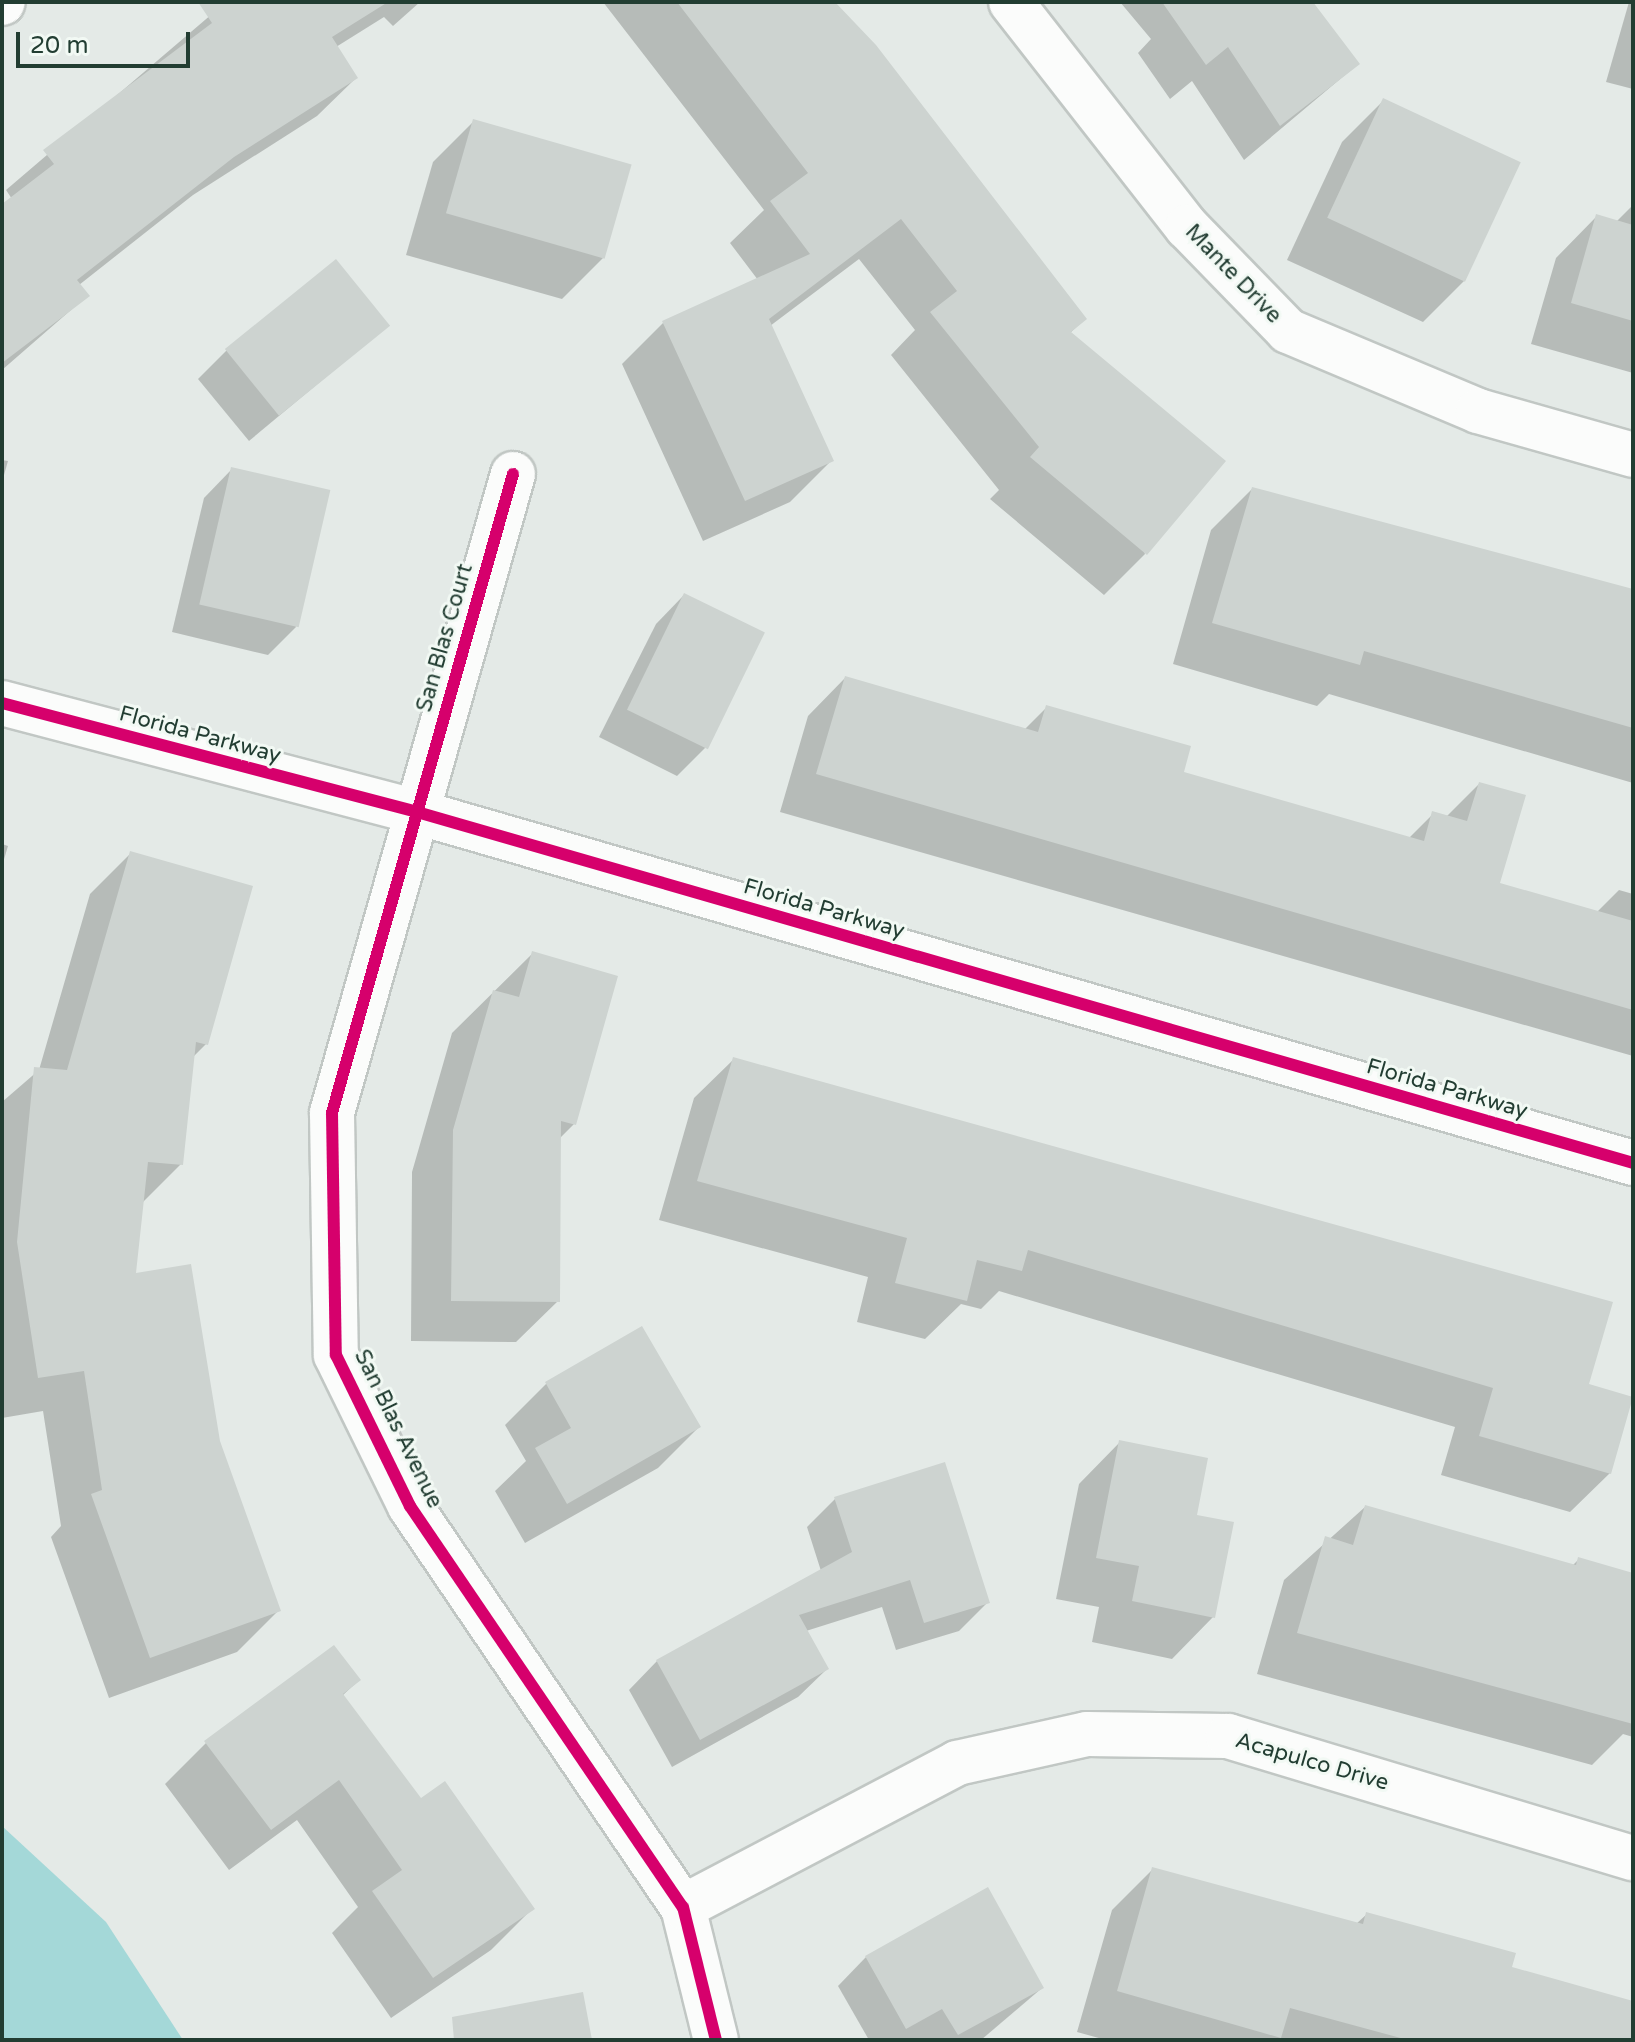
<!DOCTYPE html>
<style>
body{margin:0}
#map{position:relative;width:1635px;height:2042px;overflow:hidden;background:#e4eae7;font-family:"Varela Round",sans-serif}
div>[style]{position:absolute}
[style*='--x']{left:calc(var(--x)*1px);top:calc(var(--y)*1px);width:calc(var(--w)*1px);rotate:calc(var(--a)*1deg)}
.water>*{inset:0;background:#a4d8d8}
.shadow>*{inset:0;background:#0003}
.building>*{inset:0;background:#cdd3d0;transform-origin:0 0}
.roads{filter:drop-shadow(2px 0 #c1c7c4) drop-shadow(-2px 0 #c1c7c4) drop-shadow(0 2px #c1c7c4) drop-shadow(0 -2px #c1c7c4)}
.minor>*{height:44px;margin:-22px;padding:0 22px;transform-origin:22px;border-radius:22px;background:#fbfcfb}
.cycleway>*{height:12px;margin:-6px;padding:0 6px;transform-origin:6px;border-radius:6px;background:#d6006c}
span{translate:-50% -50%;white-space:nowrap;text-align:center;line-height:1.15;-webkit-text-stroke:6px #f2f9f4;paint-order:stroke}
.street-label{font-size:22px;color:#223d32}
.frame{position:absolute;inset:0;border:4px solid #223d32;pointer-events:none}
.scale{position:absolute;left:16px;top:32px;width:174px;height:36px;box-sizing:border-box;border:4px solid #223d32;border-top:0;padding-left:10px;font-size:24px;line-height:28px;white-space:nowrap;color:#223d32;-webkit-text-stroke:6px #f2f9f4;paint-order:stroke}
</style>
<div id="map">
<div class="water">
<i style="clip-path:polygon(2px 1826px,106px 1922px,183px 2040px,2px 2040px)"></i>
</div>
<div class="shadow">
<i style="clip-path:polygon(226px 2px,420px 2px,393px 26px,384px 17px,336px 47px,356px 78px,317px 116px,193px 195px,79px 285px,87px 296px,2px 370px,2px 207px,12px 199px,6px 190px)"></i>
<i style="clip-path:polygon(603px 2px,833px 2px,1085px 319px,1070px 333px,1145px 554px,1104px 595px,990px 499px,999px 490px,891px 355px,915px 330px,859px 259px,770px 326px,831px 461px,790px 502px,703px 541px,622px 364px,664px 322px,758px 280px,730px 243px,764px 210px)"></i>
<i style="clip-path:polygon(1120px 2px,1308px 2px,1358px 64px,1244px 160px,1192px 81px,1170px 99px,1138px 53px,1151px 39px)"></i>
<i style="clip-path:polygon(1629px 2px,1633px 2px,1633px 89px,1606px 82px)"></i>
<i style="clip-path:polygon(1383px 101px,1464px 281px,1423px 322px,1287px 260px,1342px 142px)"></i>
<i style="clip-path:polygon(474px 121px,603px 258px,562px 299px,406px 255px,433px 162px)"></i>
<i style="clip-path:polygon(1633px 205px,1633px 373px,1531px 344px,1556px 258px,1597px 216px,1616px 222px)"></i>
<i style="clip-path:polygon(387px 326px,249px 441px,198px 379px,227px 350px)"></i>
<i style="clip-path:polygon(2px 460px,8px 461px,2px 482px)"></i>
<i style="clip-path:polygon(232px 469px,296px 627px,268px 655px,172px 632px,204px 498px)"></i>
<i style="clip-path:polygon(1252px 489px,1633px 593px,1633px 783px,1329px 694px,1317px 706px,1173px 664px,1211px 530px)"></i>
<i style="clip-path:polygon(684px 595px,705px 748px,677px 776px,599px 737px,656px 624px)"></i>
<i style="clip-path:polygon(845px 678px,1024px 730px,1047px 707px,1181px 774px,1408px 839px,1433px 814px,1446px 817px,1479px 784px,1498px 884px,1596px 913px,1619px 890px,1633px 894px,1633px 1056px,780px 812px,808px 716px)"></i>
<i style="clip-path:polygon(2px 844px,8px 846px,2px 866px)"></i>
<i style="clip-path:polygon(131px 853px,206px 1044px,192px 1058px,181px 1164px,141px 1204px,134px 1275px,218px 1442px,278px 1611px,237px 1652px,109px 1698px,51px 1537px,61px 1526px,43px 1411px,2px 1418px,2px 1102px,39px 1070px,90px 894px)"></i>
<i style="clip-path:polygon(533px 953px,574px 1124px,559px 1139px,558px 1301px,516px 1342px,411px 1341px,412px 1172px,452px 1033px)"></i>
<i style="clip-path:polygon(734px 1059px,1587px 1386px,1610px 1473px,1570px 1512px,1441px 1475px,1455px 1427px,999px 1291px,981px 1309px,961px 1304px,925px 1339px,857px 1322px,868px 1277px,659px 1220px,694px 1098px)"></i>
<i style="clip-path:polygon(642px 1328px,699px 1427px,658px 1468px,525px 1543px,495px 1491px,526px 1461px,505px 1425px,546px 1384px)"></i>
<i style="clip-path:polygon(1120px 1442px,1195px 1516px,1213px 1617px,1172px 1659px,1092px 1642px,1099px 1607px,1056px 1599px,1079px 1484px)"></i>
<i style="clip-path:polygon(835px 1499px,988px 1602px,959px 1631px,896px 1650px,882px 1607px,806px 1631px,827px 1669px,798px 1697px,672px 1767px,629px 1690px,657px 1661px,821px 1571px,807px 1527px)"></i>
<i style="clip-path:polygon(1365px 1507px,1572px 1566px,1579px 1559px,1633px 1575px,1633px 1737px,1623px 1734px,1592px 1765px,1257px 1674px,1284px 1580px)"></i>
<i style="clip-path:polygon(359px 1680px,342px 1696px,420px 1800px,532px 1909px,491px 1950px,391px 2018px,332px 1933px,358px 1907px,297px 1820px,229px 1870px,165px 1784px,206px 1743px)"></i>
<i style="clip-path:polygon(1153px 1869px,1356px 1924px,1367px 1914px,1510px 1968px,1633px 2003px,1633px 2040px,1106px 2040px,1077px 2032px,1112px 1910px)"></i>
<i style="clip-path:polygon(866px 1957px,1042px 1988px,981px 2040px,869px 2040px,838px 1986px)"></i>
</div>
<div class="building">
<i style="clip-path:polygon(198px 2px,388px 2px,332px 37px,358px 78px,234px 157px,77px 280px,90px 296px,2px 363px,2px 204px,54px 164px,43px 150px,212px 23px)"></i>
<i style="clip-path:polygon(677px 2px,835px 2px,876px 45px,1087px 319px,1071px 332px,1226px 461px,1147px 555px,1030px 457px,1039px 447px,930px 312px,957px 291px,901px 219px,769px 319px,834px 461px,745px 501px,662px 321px,810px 254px,770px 201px,808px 173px)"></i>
<i style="clip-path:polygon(1162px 2px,1313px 2px,1360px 64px,1280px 126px,1228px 47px,1206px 65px)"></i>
<i style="left:1383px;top:98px;width:152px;height:132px;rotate:25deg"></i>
<i style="left:473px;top:119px;width:165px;height:98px;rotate:16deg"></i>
<i style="clip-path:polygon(1596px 214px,1633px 225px,1633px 321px,1571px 303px)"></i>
<i style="left:336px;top:259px;width:86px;height:143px;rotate:51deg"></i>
<i style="left:231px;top:467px;width:102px;height:141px;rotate:13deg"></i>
<i style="clip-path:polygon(1252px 487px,1633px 589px,1633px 728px,1364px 651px,1360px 665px,1212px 623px)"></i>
<i style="left:684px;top:593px;width:90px;height:130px;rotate:26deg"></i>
<i style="clip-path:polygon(845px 676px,1038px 732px,1046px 705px,1191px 746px,1184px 772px,1424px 841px,1432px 811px,1467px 821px,1479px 782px,1526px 795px,1500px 883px,1633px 921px,1633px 1010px,816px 774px)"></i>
<i style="clip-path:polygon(130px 851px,253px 886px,208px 1045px,196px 1042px,183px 1165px,148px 1162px,136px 1273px,191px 1264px,220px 1441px,281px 1611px,150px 1658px,91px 1494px,102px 1490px,84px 1371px,38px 1378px,17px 1242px,34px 1067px,67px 1070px)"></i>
<i style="clip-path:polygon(532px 951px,618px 976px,576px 1125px,561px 1121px,560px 1302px,451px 1301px,453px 1130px,493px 990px,519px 997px)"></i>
<i style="clip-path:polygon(733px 1057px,1613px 1302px,1589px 1384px,1633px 1397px,1611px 1474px,1479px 1436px,1493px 1388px,1028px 1250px,1022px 1271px,977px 1260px,967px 1301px,895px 1283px,907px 1238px,697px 1181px)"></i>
<i style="clip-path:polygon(642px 1326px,701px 1427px,567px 1504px,535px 1448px,571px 1428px,545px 1382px)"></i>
<i style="clip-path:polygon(1119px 1440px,1208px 1458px,1197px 1515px,1234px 1522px,1215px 1618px,1132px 1601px,1139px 1566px,1096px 1558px)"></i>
<i style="clip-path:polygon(945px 1462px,990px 1603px,924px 1623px,910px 1580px,799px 1615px,829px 1669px,700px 1740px,656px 1660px,852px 1552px,834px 1497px)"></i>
<i style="clip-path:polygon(1365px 1505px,1576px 1565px,1578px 1557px,1633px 1573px,1633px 1724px,1297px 1633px,1325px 1536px,1353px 1545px)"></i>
<i style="clip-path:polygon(334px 1645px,361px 1680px,343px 1694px,421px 1798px,445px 1781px,535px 1909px,433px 1978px,372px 1891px,402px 1870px,339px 1780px,271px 1830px,204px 1741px)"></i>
<i style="clip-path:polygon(1152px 1867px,1363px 1924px,1366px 1912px,1516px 1953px,1512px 1967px,1633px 2001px,1633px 2040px,1408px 2040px,1290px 2008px,1281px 2038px,1117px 1991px)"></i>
<i style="clip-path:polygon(988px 1887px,1044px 1988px,958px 2035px,942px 2009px,906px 2029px,865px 1956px)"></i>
<i style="clip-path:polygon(583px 1992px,592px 2040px,454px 2040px,452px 2017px)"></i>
</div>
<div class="roads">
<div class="minor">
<i style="--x:1011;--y:2;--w:286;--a:52"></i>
<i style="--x:1187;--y:227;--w:145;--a:45.8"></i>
<i style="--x:1288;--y:331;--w:206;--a:22.8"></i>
<i style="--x:1478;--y:411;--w:161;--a:15.8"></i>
<i style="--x:2;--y:3;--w:1;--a:-45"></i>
<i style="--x:513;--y:474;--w:664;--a:105.82"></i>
<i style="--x:332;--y:1113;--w:242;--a:89.1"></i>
<i style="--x:336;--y:1355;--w:168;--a:63.9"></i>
<i style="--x:410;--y:1506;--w:485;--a:55.8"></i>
<i style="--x:683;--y:1907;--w:137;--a:76.1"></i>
<i style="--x:2;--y:703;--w:429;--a:14.7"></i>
<i style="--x:417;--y:812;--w:1266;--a:16.1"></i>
<i style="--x:683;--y:1907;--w:310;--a:-27.7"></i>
<i style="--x:957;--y:1763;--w:133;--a:-12.6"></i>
<i style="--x:1087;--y:1734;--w:141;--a:0.8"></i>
<i style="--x:1228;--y:1736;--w:423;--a:16.8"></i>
</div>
</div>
<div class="cycleway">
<i style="--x:513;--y:474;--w:664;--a:105.82"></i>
<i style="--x:332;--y:1113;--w:242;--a:89.1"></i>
<i style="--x:336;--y:1355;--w:168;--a:63.9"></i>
<i style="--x:410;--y:1506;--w:485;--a:55.8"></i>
<i style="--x:683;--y:1907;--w:137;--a:76.1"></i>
<i style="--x:2;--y:703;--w:429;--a:14.7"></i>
<i style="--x:417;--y:812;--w:1266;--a:16.1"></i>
</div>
<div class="street-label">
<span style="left:1233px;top:274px;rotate:46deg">Mante Drive</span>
<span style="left:445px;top:638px;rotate:-74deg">San Blas Court</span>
<span style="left:200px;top:735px;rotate:15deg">Florida Parkway</span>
<span style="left:824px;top:909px;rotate:16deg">Florida Parkway</span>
<span style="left:1447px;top:1089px;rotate:16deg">Florida Parkway</span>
<span style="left:398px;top:1429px;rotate:64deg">San Blas Avenue</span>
<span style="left:1312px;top:1762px;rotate:16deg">Acapulco Drive</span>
</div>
<div class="frame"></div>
<div class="scale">20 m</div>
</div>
